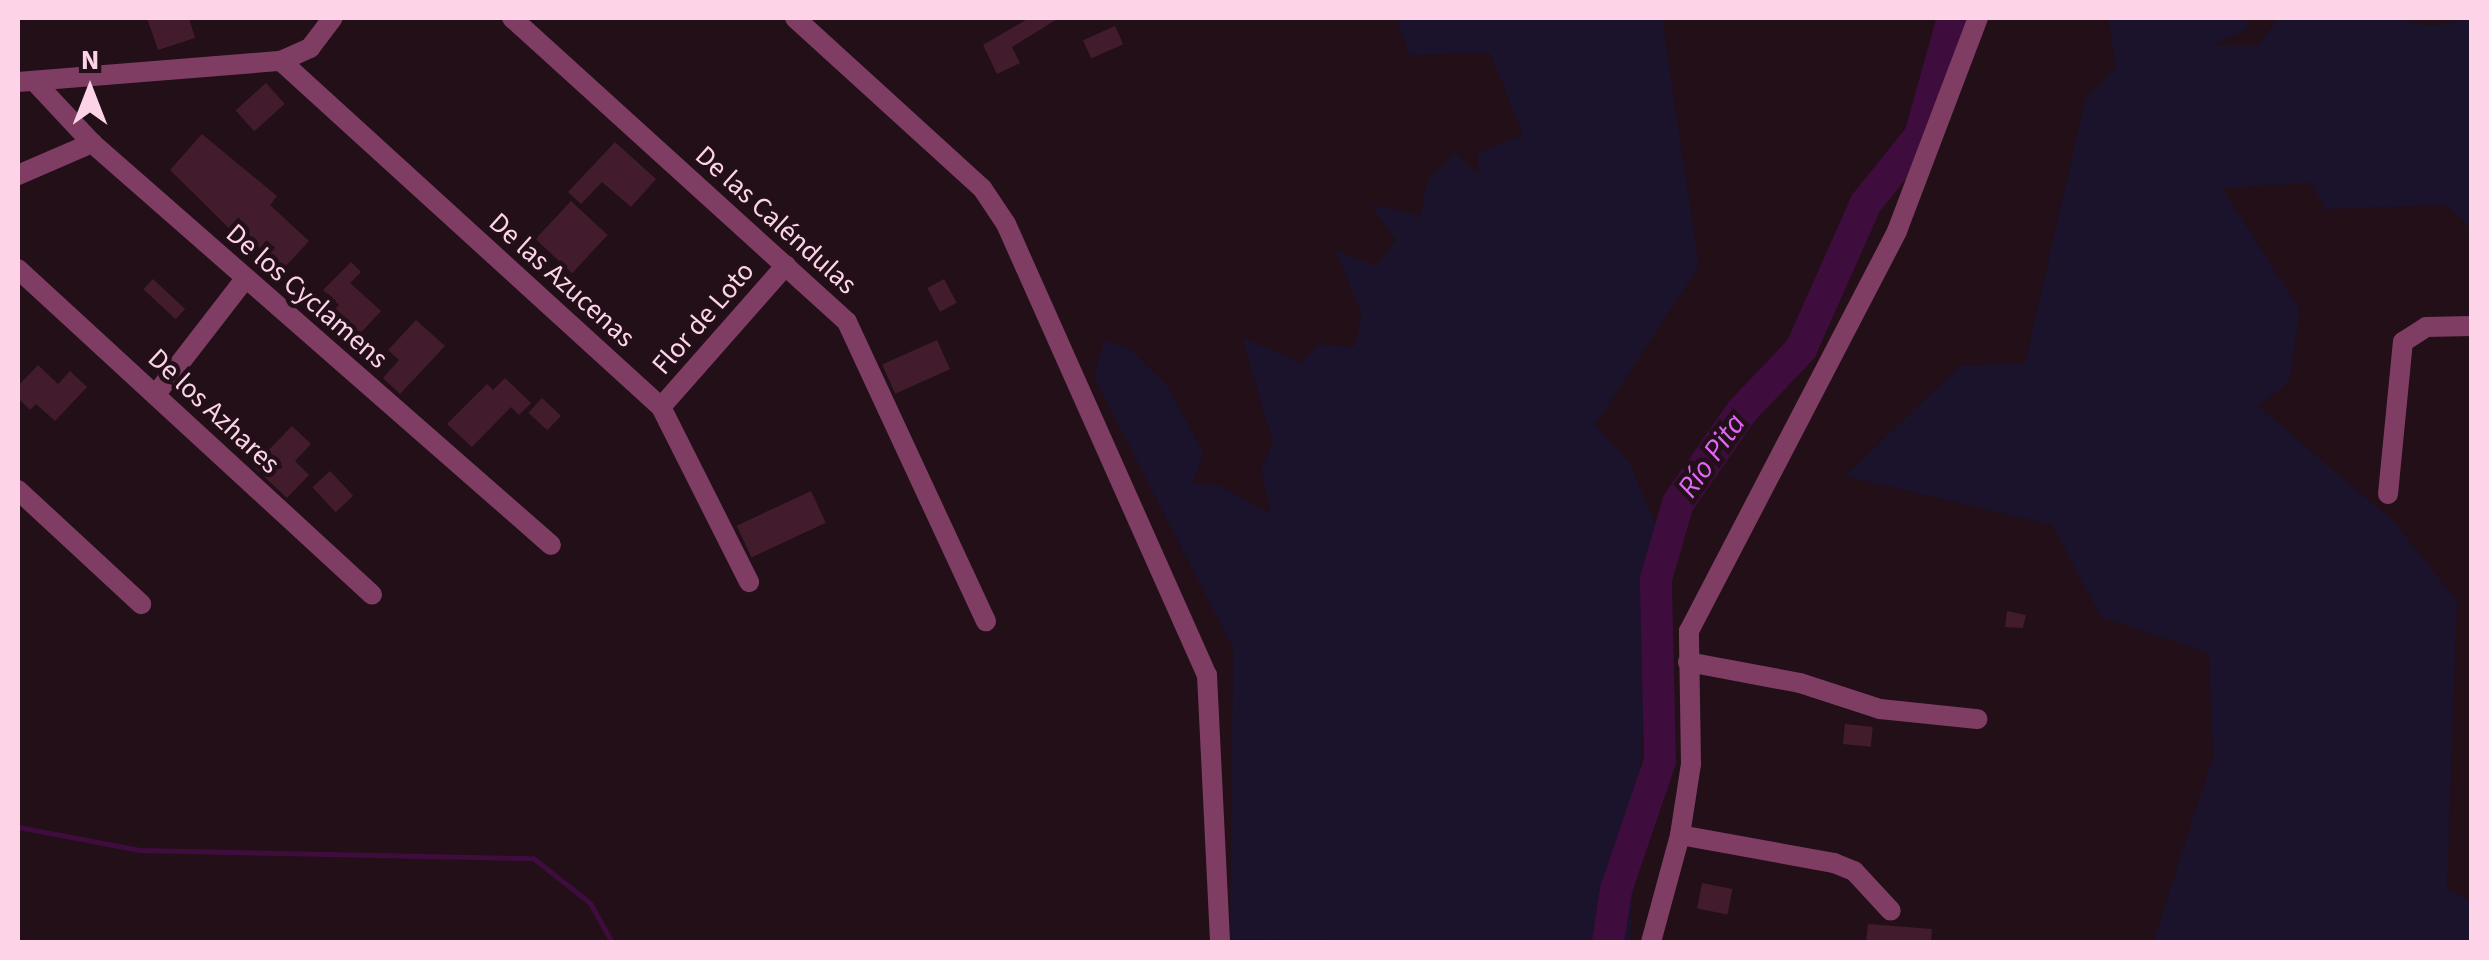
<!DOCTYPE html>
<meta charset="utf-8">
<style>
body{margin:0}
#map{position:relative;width:2489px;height:960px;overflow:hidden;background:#220f18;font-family:"Source Sans 3",sans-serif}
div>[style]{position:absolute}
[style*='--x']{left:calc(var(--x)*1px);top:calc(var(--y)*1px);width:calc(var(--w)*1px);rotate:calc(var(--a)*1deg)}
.green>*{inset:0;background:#1b122c}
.stream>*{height:5px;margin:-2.5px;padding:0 2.5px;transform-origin:2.5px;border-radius:2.5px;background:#3e0c3d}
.river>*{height:32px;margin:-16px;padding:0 16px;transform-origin:16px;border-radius:16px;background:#3e0c3d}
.building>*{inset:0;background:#421c2c;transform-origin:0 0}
.minor>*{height:20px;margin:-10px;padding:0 10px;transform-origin:10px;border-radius:10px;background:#7f3d63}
span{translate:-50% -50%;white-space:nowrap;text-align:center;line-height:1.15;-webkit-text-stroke:9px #220f18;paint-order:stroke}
.street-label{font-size:28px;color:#fdd3e8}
.water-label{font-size:30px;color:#e166f7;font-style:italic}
.frame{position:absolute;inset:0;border:20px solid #fdd3e8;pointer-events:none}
.north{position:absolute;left:40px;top:40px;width:100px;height:100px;-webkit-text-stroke:8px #220f18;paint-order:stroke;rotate:0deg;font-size:28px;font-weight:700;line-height:40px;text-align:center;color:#fdd3e8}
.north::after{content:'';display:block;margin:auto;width:35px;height:45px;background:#fdd3e8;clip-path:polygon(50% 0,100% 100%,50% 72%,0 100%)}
</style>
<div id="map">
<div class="green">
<i style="clip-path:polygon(1396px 18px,1662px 18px,1699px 266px,1595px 425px,1629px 462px,1655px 522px,1630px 942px,1230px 939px,1233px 649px,1094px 376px,1104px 341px,1128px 347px,1167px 385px,1204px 453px,1193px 483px,1219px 485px,1271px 514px,1261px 469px,1273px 444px,1242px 337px,1302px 363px,1318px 344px,1354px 347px,1362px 317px,1336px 250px,1376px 266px,1396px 240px,1370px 204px,1420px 216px,1428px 180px,1455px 153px,1479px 175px,1477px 153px,1523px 135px,1490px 53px,1410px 55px)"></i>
<i style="clip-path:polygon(2108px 18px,2247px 18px,2248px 29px,2214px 45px,2259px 45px,2277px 18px,2396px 18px,2431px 26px,2471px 18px,2471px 228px,2446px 205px,2325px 209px,2311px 183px,2222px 188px,2300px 310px,2289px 382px,2258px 406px,2393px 521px,2457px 601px,2447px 889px,2471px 902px,2471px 942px,2153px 942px,2213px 757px,2209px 653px,2101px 617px,2052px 525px,1845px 476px,1961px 365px,2025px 364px,2085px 100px,2116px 67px)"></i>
</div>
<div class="stream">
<i style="--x:18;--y:827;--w:124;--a:10.7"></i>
<i style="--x:140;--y:850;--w:393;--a:1.2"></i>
<i style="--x:533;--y:858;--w:73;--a:38.3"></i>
<i style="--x:590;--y:903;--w:45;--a:60.6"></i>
</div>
<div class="river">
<i style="--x:1608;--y:942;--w:53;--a:-81.3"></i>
<i style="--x:1616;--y:890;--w:136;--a:-71.2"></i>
<i style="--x:1660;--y:761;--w:182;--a:-91.3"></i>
<i style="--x:1656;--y:579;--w:79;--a:-73.9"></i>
<i style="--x:1678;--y:503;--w:112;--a:-55.2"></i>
<i style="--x:1742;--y:411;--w:86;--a:-46.4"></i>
<i style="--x:1801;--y:349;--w:160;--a:-66"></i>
<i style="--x:1866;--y:203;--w:86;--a:-51.1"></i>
<i style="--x:1920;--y:136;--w:123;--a:-74.4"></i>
</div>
<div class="building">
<i style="clip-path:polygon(147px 18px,189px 18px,195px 38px,158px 50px)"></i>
<i style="clip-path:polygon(1029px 18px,1059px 18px,1012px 47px,1020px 63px,997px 74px,983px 45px)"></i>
<i style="left:1115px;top:26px;width:20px;height:35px;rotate:66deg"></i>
<i style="left:266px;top:83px;width:28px;height:41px;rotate:48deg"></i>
<i style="clip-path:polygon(202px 134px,277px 196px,270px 205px,309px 241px,283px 269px,243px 233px,239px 238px,170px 170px)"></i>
<i style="clip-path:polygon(615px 142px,656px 179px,631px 207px,602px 182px,581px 204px,568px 192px)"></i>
<i style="left:571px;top:201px;width:50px;height:52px;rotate:43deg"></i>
<i style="clip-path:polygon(351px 262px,361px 272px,350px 283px,381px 311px,355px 339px,329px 315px,339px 305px,323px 290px)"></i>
<i style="left:153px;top:279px;width:44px;height:14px;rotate:43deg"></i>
<i style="left:944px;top:279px;width:27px;height:19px;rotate:62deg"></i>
<i style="clip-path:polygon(416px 320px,445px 346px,400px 394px,383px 378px,399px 360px,388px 350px)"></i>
<i style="left:937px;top:340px;width:32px;height:60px;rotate:66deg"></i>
<i style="clip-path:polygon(38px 365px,58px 384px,70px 371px,87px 387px,55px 421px,36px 404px,30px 410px,18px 398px,18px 386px)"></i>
<i style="clip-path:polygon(505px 378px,531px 403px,519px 415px,511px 407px,472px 447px,447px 424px,487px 384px,493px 390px)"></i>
<i style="left:542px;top:398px;width:26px;height:20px;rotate:43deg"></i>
<i style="clip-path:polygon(292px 426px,311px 444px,295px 461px,309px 475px,287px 498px,253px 466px)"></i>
<i style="left:330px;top:471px;width:34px;height:24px;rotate:47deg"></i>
<i style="left:811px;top:491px;width:35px;height:82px;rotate:65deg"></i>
<i style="clip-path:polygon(2007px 611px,2026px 615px,2023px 628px,2005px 627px)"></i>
<i style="left:1845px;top:724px;width:28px;height:20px;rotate:6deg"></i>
<i style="left:1702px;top:883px;width:31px;height:26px;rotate:11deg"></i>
<i style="clip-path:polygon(1868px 924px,1932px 929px,1931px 942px,1866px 942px)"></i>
</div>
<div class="minor">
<i style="--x:512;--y:18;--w:452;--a:42.2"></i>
<i style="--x:847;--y:322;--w:330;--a:65.1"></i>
<i style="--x:795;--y:18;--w:253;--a:42.3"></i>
<i style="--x:982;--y:188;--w:43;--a:56.3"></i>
<i style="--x:1006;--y:224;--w:494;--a:66"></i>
<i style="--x:1207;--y:675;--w:267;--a:87.2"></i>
<i style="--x:281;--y:61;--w:514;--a:42.32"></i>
<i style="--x:661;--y:407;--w:196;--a:63.3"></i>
<i style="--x:18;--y:82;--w:264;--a:-4.6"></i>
<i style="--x:281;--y:61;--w:32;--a:-24"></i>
<i style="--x:310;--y:48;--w:38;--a:-53"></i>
<i style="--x:35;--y:82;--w:83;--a:46.9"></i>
<i style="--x:92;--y:143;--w:610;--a:41.21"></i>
<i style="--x:18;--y:175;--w:81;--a:-23.4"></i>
<i style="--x:18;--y:269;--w:481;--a:42.6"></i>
<i style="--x:156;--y:394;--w:145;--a:-52.3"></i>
<i style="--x:661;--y:407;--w:189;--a:-48.6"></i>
<i style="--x:18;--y:490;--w:168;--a:42.8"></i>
<i style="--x:2388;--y:494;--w:153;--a:-84.4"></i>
<i style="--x:2403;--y:342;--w:27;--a:-33"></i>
<i style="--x:2426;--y:327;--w:46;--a:-1.2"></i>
<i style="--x:1688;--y:662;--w:114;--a:10.6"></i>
<i style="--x:1800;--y:683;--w:84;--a:18"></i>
<i style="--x:1880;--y:709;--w:98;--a:5.9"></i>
<i style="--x:1680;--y:835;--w:157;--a:10.3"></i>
<i style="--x:1834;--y:863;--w:22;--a:22"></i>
<i style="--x:1854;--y:871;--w:54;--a:47.2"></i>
<i style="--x:1651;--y:942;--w:111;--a:-74.8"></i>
<i style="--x:1680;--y:835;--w:72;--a:-81.2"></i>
<i style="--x:1691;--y:764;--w:133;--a:-90.9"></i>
<i style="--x:1689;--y:631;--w:451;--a:-62.5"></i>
<i style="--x:1897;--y:231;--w:228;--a:-69.2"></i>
</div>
<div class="street-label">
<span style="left:776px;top:220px;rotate:42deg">De las Caléndulas</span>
<span style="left:562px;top:280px;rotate:42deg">De las Azucenas</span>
<span style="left:307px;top:296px;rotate:41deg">De los Cyclamens</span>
<span style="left:703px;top:318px;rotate:-49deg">Flor de Loto</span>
<span style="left:214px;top:411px;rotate:43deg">De los Azhares</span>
</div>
<div class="water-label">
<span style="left:1712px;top:456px;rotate:-55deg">Río Pita</span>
</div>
<div class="frame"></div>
<div class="north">N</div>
</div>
